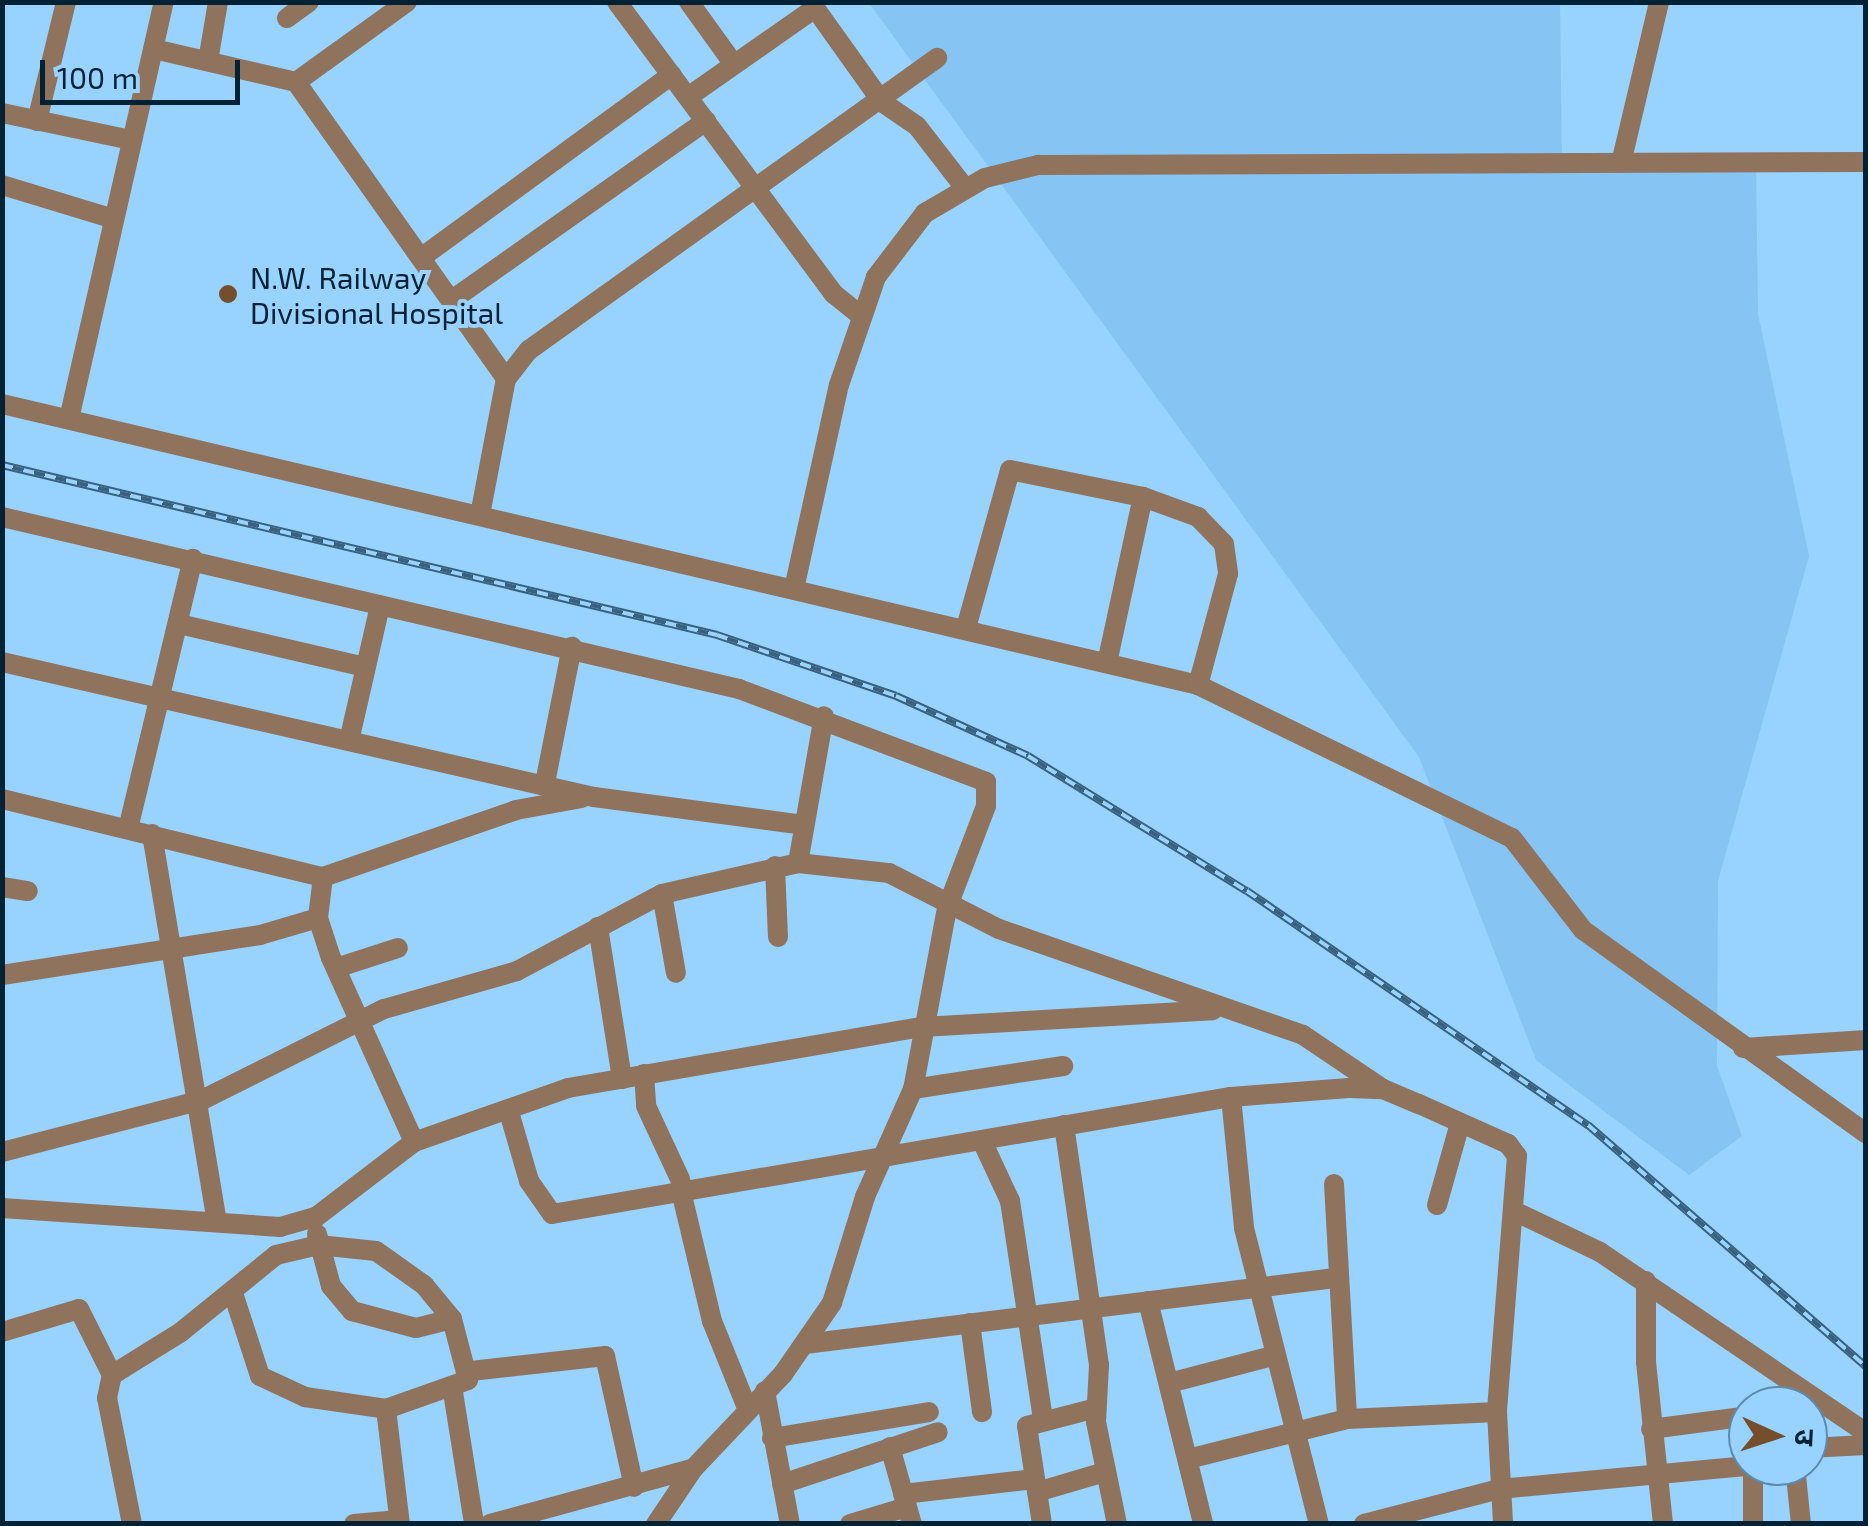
<!DOCTYPE html>
<meta charset="utf-8">
<style>
body{margin:0}
#map{position:relative;width:1868px;height:1526px;overflow:hidden;background:#98d2fe;font-family:"Exo 2","Noto Sans Devanagari",sans-serif}
div>[style]{position:absolute}
[style*='--x']{left:calc(var(--x)*1px);top:calc(var(--y)*1px);width:calc(var(--w)*1px);rotate:calc(var(--a)*1deg)}
.built>*{inset:0;background:#86c4f4}
.minor>*{height:20px;margin:-10px;padding:0 10px;transform-origin:10px;border-radius:10px;background:#8f735c}
.rail>*{height:8px;margin-top:-4px;transform-origin:0;background:repeating-linear-gradient(90deg,#98d2fe 0 11px,#38617e 0 22px);box-sizing:border-box;border-block:2px solid #38617e}
.dots>*{width:28px;height:28px;translate:-50% -50%;box-sizing:border-box;border:5px solid #98d2fe;border-radius:50%}
span{translate:-50% -50%;white-space:nowrap;text-align:center;line-height:1.15;-webkit-text-stroke:8px #98d2fe;paint-order:stroke}
.poi-label{font-size:30px;color:#012135}
.left{translate:0 -50%;text-align:left}
.frame{position:absolute;inset:0;border:5px solid #012135;pointer-events:none}
.north{position:absolute;left:1728px;top:1386px;width:100px;height:100px;box-sizing:border-box;background:#98d2fe;border:2px solid #5c8bae;border-radius:50%;rotate:93deg;font-size:28px;font-weight:700;line-height:40px;text-align:center;color:#012135}
.north::after{content:'';display:block;margin:auto;width:35px;height:45px;background:#754f2c;clip-path:polygon(50% 0,100% 100%,50% 72%,0 100%)}
.scale{position:absolute;left:40px;top:60px;width:200px;height:45px;box-sizing:border-box;border:5px solid #012135;border-top:0;padding-left:12px;font-size:30px;line-height:35px;white-space:nowrap;color:#012135;-webkit-text-stroke:8px #98d2fe;paint-order:stroke}
</style>
<div id="map">
<div class="built">
<i style="clip-path:polygon(869px 3px,1560px 3px,1562px 165px,1756px 165px,1758px 314px,1809px 556px,1718px 881px,1717px 1066px,1742px 1136px,1689px 1175px,1536px 1060px,1419px 757px)"></i>
</div>
<div class="minor">
<i style="--x:407;--y:2;--w:137;--a:144.2"></i>
<i style="--x:296;--y:82;--w:364;--a:54.7"></i>
<i style="--x:617;--y:2;--w:364;--a:53.4"></i>
<i style="--x:834;--y:294;--w:33;--a:39"></i>
<i style="--x:689;--y:2;--w:75;--a:54.2"></i>
<i style="--x:287;--y:18;--w:27;--a:-36"></i>
<i style="--x:154;--y:49;--w:146;--a:13.1"></i>
<i style="--x:208;--y:61;--w:60;--a:-80.4"></i>
<i style="--x:688;--y:97;--w:155;--a:-35"></i>
<i style="--x:815;--y:8;--w:115;--a:54.5"></i>
<i style="--x:882;--y:102;--w:42;--a:34.4"></i>
<i style="--x:917;--y:126;--w:78;--a:52.3"></i>
<i style="--x:2;--y:113;--w:132;--a:11.8"></i>
<i style="--x:37;--y:121;--w:122;--a:-76.3"></i>
<i style="--x:1622;--y:159;--w:161;--a:-76.7"></i>
<i style="--x:2;--y:185;--w:117;--a:16.9"></i>
<i style="--x:422;--y:257;--w:309;--a:-36.1"></i>
<i style="--x:452;--y:300;--w:311;--a:-35.2"></i>
<i style="--x:2;--y:404;--w:1229;--a:13.22"></i>
<i style="--x:1198;--y:685;--w:349;--a:26"></i>
<i style="--x:1512;--y:838;--w:116;--a:52.3"></i>
<i style="--x:1583;--y:930;--w:348;--a:35.7"></i>
<i style="--x:69;--y:419;--w:428;--a:-77.2"></i>
<i style="--x:480;--y:515;--w:138;--a:-79.2"></i>
<i style="--x:506;--y:379;--w:37;--a:-52"></i>
<i style="--x:529;--y:350;--w:502;--a:-35.59"></i>
<i style="--x:2;--y:517;--w:757;--a:13.14"></i>
<i style="--x:739;--y:689;--w:264;--a:20.6"></i>
<i style="--x:986;--y:782;--w:24;--a:90"></i>
<i style="--x:986;--y:806;--w:109;--a:110.9"></i>
<i style="--x:947;--y:908;--w:184;--a:100.6"></i>
<i style="--x:913;--y:1089;--w:118;--a:114"></i>
<i style="--x:865;--y:1197;--w:111;--a:107.3"></i>
<i style="--x:832;--y:1303;--w:86;--a:124.6"></i>
<i style="--x:783;--y:1374;--w:131;--a:133.5"></i>
<i style="--x:693;--y:1469;--w:66;--a:123.9"></i>
<i style="--x:794;--y:589;--w:209;--a:-77.6"></i>
<i style="--x:839;--y:385;--w:114;--a:-71.1"></i>
<i style="--x:876;--y:277;--w:81;--a:-52.6"></i>
<i style="--x:925;--y:213;--w:69;--a:-30.3"></i>
<i style="--x:985;--y:178;--w:55;--a:-13.8"></i>
<i style="--x:1038;--y:165;--w:828;--a:-0.21"></i>
<i style="--x:179;--y:624;--w:191;--a:13"></i>
<i style="--x:966;--y:628;--w:164;--a:-74.4"></i>
<i style="--x:1010;--y:470;--w:136;--a:11.5"></i>
<i style="--x:1143;--y:497;--w:59;--a:20"></i>
<i style="--x:1198;--y:517;--w:37;--a:46"></i>
<i style="--x:1224;--y:544;--w:30;--a:82"></i>
<i style="--x:1228;--y:574;--w:115;--a:105.1"></i>
<i style="--x:2;--y:662;--w:607;--a:12.85"></i>
<i style="--x:594;--y:797;--w:211;--a:7.6"></i>
<i style="--x:1107;--y:663;--w:170;--a:-77.8"></i>
<i style="--x:349;--y:741;--w:139;--a:-77.1"></i>
<i style="--x:545;--y:783;--w:139;--a:-78.8"></i>
<i style="--x:2;--y:799;--w:330;--a:13.7"></i>
<i style="--x:323;--y:877;--w:204;--a:-19.1"></i>
<i style="--x:516;--y:810;--w:67;--a:-10.3"></i>
<i style="--x:128;--y:829;--w:278;--a:-76.5"></i>
<i style="--x:152;--y:834;--w:392;--a:80.5"></i>
<i style="--x:798;--y:863;--w:149;--a:-80"></i>
<i style="--x:775;--y:866;--w:71;--a:87.6"></i>
<i style="--x:323;--y:877;--w:41;--a:97"></i>
<i style="--x:318;--y:918;--w:42;--a:72"></i>
<i style="--x:331;--y:958;--w:202;--a:65.7"></i>
<i style="--x:2;--y:887;--w:26;--a:9"></i>
<i style="--x:662;--y:894;--w:80;--a:80"></i>
<i style="--x:598;--y:927;--w:154;--a:81"></i>
<i style="--x:336;--y:968;--w:65;--a:-17.9"></i>
<i style="--x:2;--y:975;--w:261;--a:-8.8"></i>
<i style="--x:260;--y:935;--w:60;--a:-16.3"></i>
<i style="--x:1743;--y:1048;--w:123;--a:-3.7"></i>
<i style="--x:644;--y:1074;--w:32;--a:86"></i>
<i style="--x:646;--y:1106;--w:81;--a:65"></i>
<i style="--x:913;--y:1089;--w:152;--a:-8.7"></i>
<i style="--x:1231;--y:1097;--w:132;--a:84.3"></i>
<i style="--x:1244;--y:1228;--w:305;--a:75.8"></i>
<i style="--x:509;--y:1112;--w:72;--a:73.8"></i>
<i style="--x:529;--y:1181;--w:40;--a:55.1"></i>
<i style="--x:552;--y:1214;--w:689;--a:-9.78"></i>
<i style="--x:1231;--y:1097;--w:118;--a:-4.4"></i>
<i style="--x:1349;--y:1088;--w:34;--a:2"></i>
<i style="--x:1383;--y:1089;--w:39;--a:23"></i>
<i style="--x:1419;--y:1104;--w:98;--a:24.2"></i>
<i style="--x:1508;--y:1144;--w:15;--a:53"></i>
<i style="--x:1517;--y:1156;--w:257;--a:94.5"></i>
<i style="--x:1497;--y:1412;--w:112;--a:86.9"></i>
<i style="--x:1064;--y:1125;--w:243;--a:81.7"></i>
<i style="--x:1099;--y:1365;--w:57;--a:93"></i>
<i style="--x:1096;--y:1422;--w:104;--a:78.4"></i>
<i style="--x:983;--y:1143;--w:64;--a:65"></i>
<i style="--x:1010;--y:1201;--w:220;--a:81.4"></i>
<i style="--x:2;--y:1152;--w:207;--a:-14.6"></i>
<i style="--x:202;--y:1100;--w:203;--a:-26.6"></i>
<i style="--x:384;--y:1009;--w:138;--a:-15.9"></i>
<i style="--x:517;--y:971;--w:164;--a:-28"></i>
<i style="--x:662;--y:894;--w:139;--a:-12.8"></i>
<i style="--x:798;--y:863;--w:92;--a:6.3"></i>
<i style="--x:889;--y:873;--w:123;--a:27"></i>
<i style="--x:999;--y:929;--w:322;--a:19.2"></i>
<i style="--x:1303;--y:1035;--w:97;--a:34"></i>
<i style="--x:1334;--y:1184;--w:235;--a:86.8"></i>
<i style="--x:681;--y:1191;--w:134;--a:76.6"></i>
<i style="--x:712;--y:1321;--w:96;--a:68"></i>
<i style="--x:1437;--y:1205;--w:85;--a:-74.3"></i>
<i style="--x:2;--y:1208;--w:279;--a:3.9"></i>
<i style="--x:280;--y:1227;--w:37;--a:-16"></i>
<i style="--x:316;--y:1217;--w:123;--a:-37.4"></i>
<i style="--x:414;--y:1142;--w:163;--a:-19.3"></i>
<i style="--x:568;--y:1088;--w:359;--a:-9.8"></i>
<i style="--x:922;--y:1027;--w:291;--a:-3.3"></i>
<i style="--x:1514;--y:1211;--w:95;--a:25.5"></i>
<i style="--x:1600;--y:1252;--w:322;--a:34.2"></i>
<i style="--x:317;--y:1234;--w:54;--a:74.9"></i>
<i style="--x:331;--y:1286;--w:33;--a:50"></i>
<i style="--x:352;--y:1311;--w:66;--a:14.9"></i>
<i style="--x:416;--y:1328;--w:37;--a:-14"></i>
<i style="--x:1646;--y:1281;--w:81;--a:90"></i>
<i style="--x:1646;--y:1362;--w:163;--a:84"></i>
<i style="--x:233;--y:1293;--w:87;--a:72"></i>
<i style="--x:260;--y:1376;--w:50;--a:25"></i>
<i style="--x:305;--y:1397;--w:82;--a:8.4"></i>
<i style="--x:386;--y:1409;--w:116;--a:83.1"></i>
<i style="--x:1148;--y:1301;--w:230;--a:76.1"></i>
<i style="--x:970;--y:1323;--w:90;--a:82.3"></i>
<i style="--x:2;--y:1332;--w:80;--a:-16.6"></i>
<i style="--x:79;--y:1309;--w:74;--a:63.4"></i>
<i style="--x:805;--y:1344;--w:534;--a:-7.1"></i>
<i style="--x:471;--y:1371;--w:135;--a:-6.4"></i>
<i style="--x:605;--y:1356;--w:134;--a:77.5"></i>
<i style="--x:1169;--y:1383;--w:107;--a:-14.6"></i>
<i style="--x:452;--y:1386;--w:140;--a:80.9"></i>
<i style="--x:765;--y:1391;--w:135;--a:79.4"></i>
<i style="--x:1651;--y:1429;--w:98;--a:-7.6"></i>
<i style="--x:772;--y:1438;--w:159;--a:-9.4"></i>
<i style="--x:890;--y:1447;--w:80;--a:74.1"></i>
<i style="--x:1808;--y:1448;--w:58;--a:-3"></i>
<i style="--x:1188;--y:1459;--w:164;--a:-14.1"></i>
<i style="--x:1347;--y:1419;--w:150;--a:-2.7"></i>
<i style="--x:1753;--y:1466;--w:58;--a:90"></i>
<i style="--x:1795;--y:1466;--w:58;--a:84.1"></i>
<i style="--x:782;--y:1484;--w:164;--a:-18.4"></i>
<i style="--x:1037;--y:1492;--w:71;--a:-16.4"></i>
<i style="--x:903;--y:1494;--w:132;--a:-6.5"></i>
<i style="--x:132;--y:1524;--w:128;--a:-101.2"></i>
<i style="--x:107;--y:1398;--w:24;--a:-78"></i>
<i style="--x:112;--y:1375;--w:81;--a:-31.9"></i>
<i style="--x:181;--y:1332;--w:122;--a:-39"></i>
<i style="--x:276;--y:1255;--w:44;--a:-13.1"></i>
<i style="--x:319;--y:1245;--w:57;--a:6"></i>
<i style="--x:376;--y:1251;--w:59;--a:35.3"></i>
<i style="--x:424;--y:1285;--w:44;--a:50.5"></i>
<i style="--x:452;--y:1319;--w:63;--a:75.3"></i>
<i style="--x:468;--y:1380;--w:87;--a:160.5"></i>
<i style="--x:354;--y:1524;--w:45;--a:-5.1"></i>
<i style="--x:490;--y:1524;--w:208;--a:-15.3"></i>
<i style="--x:850;--y:1524;--w:59;--a:-16.6"></i>
<i style="--x:1042;--y:1524;--w:99;--a:-98.7"></i>
<i style="--x:1027;--y:1426;--w:71;--a:-14.6"></i>
<i style="--x:1364;--y:1524;--w:139;--a:-14.5"></i>
<i style="--x:1499;--y:1489;--w:250;--a:-5.3"></i>
</div>
<div class="rail">
<i style="--x:2;--y:465;--w:735;--a:13.37"></i>
<i style="--x:717;--y:635;--w:189;--a:18.8"></i>
<i style="--x:896;--y:696;--w:145;--a:24.4"></i>
<i style="--x:1028;--y:756;--w:257;--a:31.7"></i>
<i style="--x:1247;--y:891;--w:414;--a:34.5"></i>
<i style="--x:1588;--y:1125;--w:369;--a:41"></i>
</div>
<div class="dots">
<i style="left:228px;top:294px;background:#754f2c"></i>
</div>
<div class="poi-label">
<span class="left" style="left:250px;top:294px">N.W. Railway<br>Divisional Hospital</span>
</div>
<div class="frame"></div>
<div class="north">उ</div>
<div class="scale">100 m</div>
</div>
